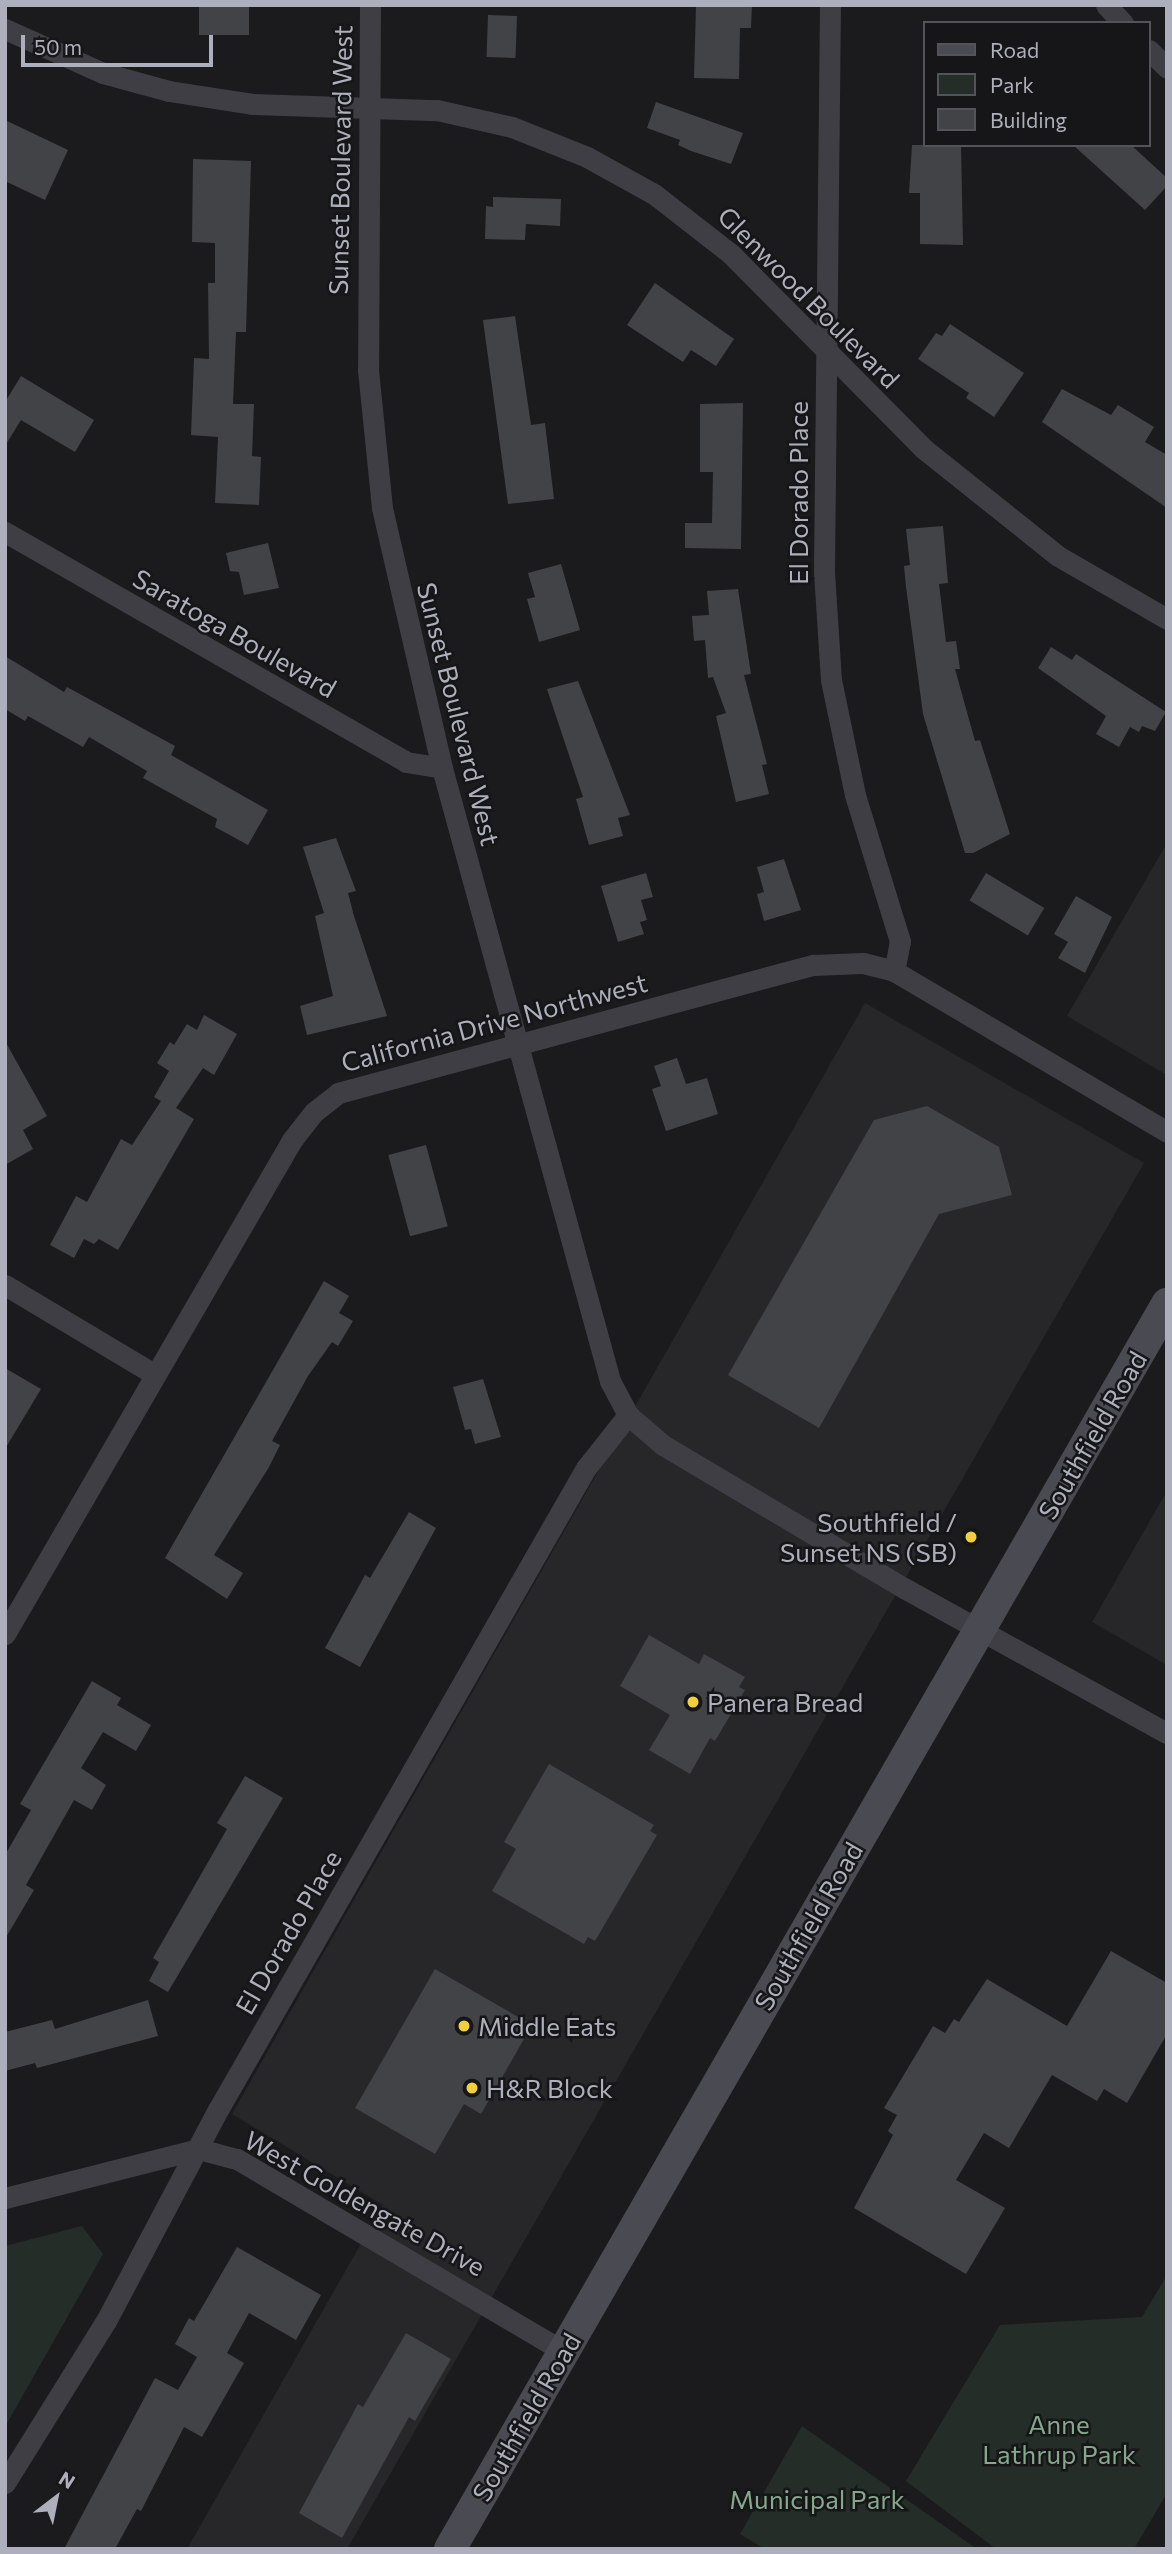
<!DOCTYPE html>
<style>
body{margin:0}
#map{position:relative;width:1172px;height:2554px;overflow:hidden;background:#1b1b1d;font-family:Commissioner,sans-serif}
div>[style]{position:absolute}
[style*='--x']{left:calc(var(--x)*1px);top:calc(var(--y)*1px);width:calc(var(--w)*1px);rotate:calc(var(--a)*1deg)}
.built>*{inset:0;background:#27272a}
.green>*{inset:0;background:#242d27}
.building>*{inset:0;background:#424347;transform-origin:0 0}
.street>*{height:21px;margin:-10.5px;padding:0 10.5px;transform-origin:10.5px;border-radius:10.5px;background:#3e3e44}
.secondary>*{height:32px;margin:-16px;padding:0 16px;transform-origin:16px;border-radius:16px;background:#4a4a52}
.dots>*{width:19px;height:19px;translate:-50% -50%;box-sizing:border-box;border:4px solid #161618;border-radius:50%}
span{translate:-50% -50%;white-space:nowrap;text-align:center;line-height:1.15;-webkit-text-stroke:5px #161618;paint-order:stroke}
.street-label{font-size:26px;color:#adb0bc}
.poi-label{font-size:26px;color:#adb0bc}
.right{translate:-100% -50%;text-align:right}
.left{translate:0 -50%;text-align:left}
.park-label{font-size:26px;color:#85a78c}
.frame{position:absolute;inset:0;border:7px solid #adb0bc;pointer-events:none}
.legend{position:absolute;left:923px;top:21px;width:228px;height:126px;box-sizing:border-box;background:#161618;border:2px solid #52545a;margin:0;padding:9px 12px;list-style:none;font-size:21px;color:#adb0bc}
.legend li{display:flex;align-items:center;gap:14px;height:35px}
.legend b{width:35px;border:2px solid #52545a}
.north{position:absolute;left:21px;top:2463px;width:70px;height:70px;-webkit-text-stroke:5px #161618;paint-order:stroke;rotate:32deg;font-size:19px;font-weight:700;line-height:28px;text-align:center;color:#adb0bc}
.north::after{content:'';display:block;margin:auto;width:24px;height:32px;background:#adb0bc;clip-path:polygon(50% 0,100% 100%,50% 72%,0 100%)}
.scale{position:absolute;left:21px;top:35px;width:192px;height:32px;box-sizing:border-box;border:4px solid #adb0bc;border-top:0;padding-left:9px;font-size:21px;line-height:24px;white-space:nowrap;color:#adb0bc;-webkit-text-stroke:5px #161618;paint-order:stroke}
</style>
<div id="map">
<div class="built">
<i style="clip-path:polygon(1167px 843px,1167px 1075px,1067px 1016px)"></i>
<i style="clip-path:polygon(865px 1003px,1144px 1163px,347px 2549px,187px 2549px,383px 2205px,232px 2114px)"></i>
<i style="clip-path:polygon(1167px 1491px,1167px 1665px,1092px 1622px)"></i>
</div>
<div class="green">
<i style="clip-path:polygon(82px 2226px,103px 2254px,5px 2427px,5px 2246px)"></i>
<i style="clip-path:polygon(1167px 2275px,1167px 2493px,1134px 2549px,996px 2549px,906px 2481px,1000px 2325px,1142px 2317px)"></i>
<i style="clip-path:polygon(802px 2426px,977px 2549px,765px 2549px,740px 2534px)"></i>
</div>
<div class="building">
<i style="left:199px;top:5px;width:50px;height:30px"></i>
<i style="clip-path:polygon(696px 5px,752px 5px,751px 28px,740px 28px,739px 79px,694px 78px)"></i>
<i style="left:488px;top:15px;width:29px;height:42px;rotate:2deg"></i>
<i style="clip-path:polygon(656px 102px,743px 133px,731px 164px,691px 151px,678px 145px,680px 140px,647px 128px)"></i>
<i style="clip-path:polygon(5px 120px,68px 150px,45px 200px,5px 181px)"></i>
<i style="clip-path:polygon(912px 145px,961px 145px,963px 245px,920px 244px,920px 193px,909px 193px)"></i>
<i style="clip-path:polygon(1073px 145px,1131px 145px,1167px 178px,1167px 186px,1145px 210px)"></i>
<i style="clip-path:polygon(193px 159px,251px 161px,246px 332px,236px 332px,233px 404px,254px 404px,252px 456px,261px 457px,259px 505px,215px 503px,218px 437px,191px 435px,194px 358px,209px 359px,208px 283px,215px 283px,215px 243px,192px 242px)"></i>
<i style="clip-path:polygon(493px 197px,561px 199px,560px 226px,526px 224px,525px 240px,485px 239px,486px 206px,493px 207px)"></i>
<i style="clip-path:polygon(655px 283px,734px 339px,716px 366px,691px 350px,683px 362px,627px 325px)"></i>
<i style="clip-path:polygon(515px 316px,531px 425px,545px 423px,554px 499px,508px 504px,483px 320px)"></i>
<i style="clip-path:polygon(950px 324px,1024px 373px,994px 417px,966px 398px,969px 393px,918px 359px,936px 333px,942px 336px)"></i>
<i style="clip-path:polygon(21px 376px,94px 420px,75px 452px,21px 420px,5px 446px,5px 402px)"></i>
<i style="clip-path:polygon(1062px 389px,1111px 415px,1118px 405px,1154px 427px,1145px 442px,1167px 455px,1167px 508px,1042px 422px)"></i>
<i style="clip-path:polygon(743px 403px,741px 549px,685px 548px,685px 523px,712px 523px,713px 472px,700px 472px,700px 404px)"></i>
<i style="clip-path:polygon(943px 526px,948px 583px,939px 584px,946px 642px,956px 641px,960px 669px,955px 669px,975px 741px,980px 740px,1010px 834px,973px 853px,965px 853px,923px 714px,906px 587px,904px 566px,910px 565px,906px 529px)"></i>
<i style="clip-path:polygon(268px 543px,279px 588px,244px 595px,239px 572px,230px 571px,226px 553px)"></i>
<i style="clip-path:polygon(561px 564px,580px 630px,539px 642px,527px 599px,535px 597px,528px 573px)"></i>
<i style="clip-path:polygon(738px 589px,751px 674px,744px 675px,767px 764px,762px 765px,769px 794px,736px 802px,716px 716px,726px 713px,713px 677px,708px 678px,705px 640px,694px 641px,692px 616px,709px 615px,707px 591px)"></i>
<i style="clip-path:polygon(1051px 647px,1072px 660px,1076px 654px,1166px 712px,1155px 731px,1142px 726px,1139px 732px,1130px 727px,1119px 747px,1096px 734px,1106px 716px,1038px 668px)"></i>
<i style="clip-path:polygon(5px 656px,64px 692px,67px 687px,175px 746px,171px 755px,268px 810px,248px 845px,215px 827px,217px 819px,143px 778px,147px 771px,89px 737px,83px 747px,28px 716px,25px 721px,5px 709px)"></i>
<i style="clip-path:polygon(578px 681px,630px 815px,618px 818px,623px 836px,589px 845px,576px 799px,583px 797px,547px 689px)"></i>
<i style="clip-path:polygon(336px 838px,356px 891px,348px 893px,354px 916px,387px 1016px,307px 1035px,300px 1006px,333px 996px,315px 916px,324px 913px,303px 847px)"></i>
<i style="clip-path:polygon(784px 859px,801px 910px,764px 921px,757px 894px,764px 892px,757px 867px)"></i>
<i style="clip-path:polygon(646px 873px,653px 897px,641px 900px,647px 920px,640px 922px,644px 934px,618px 942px,601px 886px)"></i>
<i style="left:986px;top:873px;width:68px;height:32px;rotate:31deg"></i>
<i style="clip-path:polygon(1076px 896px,1112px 917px,1085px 973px,1058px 958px,1068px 942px,1054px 934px)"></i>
<i style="clip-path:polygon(204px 1015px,237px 1034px,214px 1075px,203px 1068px,176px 1108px,194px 1119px,118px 1250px,99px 1239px,94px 1244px,84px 1239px,74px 1258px,50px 1245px,76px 1196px,87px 1202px,121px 1139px,132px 1145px,161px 1101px,154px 1097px,169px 1071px,157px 1063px,170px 1042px,174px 1045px,187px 1024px,197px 1030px)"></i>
<i style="clip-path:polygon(5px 1041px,47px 1116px,23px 1130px,33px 1149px,5px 1165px)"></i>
<i style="clip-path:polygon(677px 1058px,686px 1084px,707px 1078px,718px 1114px,666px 1131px,652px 1089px,661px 1086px,654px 1066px)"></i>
<i style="clip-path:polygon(927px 1106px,999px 1147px,1012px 1195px,939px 1214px,819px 1428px,728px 1375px,874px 1120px)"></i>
<i style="left:426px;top:1145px;width:84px;height:39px;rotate:75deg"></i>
<i style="clip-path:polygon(324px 1281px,349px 1296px,339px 1313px,353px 1321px,338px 1346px,332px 1342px,308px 1376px,272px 1441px,280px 1445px,269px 1467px,214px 1555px,243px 1573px,227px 1599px,165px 1558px)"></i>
<i style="clip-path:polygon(5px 1368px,41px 1389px,5px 1449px)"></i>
<i style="clip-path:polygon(483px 1379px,501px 1437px,475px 1444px,471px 1429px,465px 1430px,453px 1387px)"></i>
<i style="clip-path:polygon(409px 1512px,436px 1528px,360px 1667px,325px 1648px,365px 1575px,370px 1578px)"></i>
<i style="clip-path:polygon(649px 1635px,699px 1664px,704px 1654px,745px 1677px,739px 1687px,745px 1690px,715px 1741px,710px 1738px,690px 1774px,649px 1750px,670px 1715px,620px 1686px)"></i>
<i style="clip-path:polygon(92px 1681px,121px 1698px,117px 1705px,151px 1725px,136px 1751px,103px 1732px,81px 1768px,106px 1785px,92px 1810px,74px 1800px,26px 1885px,34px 1890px,5px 1939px,5px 1855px,31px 1810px,20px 1804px)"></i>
<i style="clip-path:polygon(549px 1764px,654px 1825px,650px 1831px,657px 1835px,595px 1941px,588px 1937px,584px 1944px,492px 1891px,516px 1849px,504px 1842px)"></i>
<i style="clip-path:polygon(245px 1776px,283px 1798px,168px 1992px,149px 1981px,159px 1962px,153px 1958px,227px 1829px,217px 1823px)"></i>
<i style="clip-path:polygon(1111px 1951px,1167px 1983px,1167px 2034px,1127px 2103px,1104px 2089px,1097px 2101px,1052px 2075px,1009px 2148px,984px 2133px,956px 2180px,1005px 2208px,966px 2274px,854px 2208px,893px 2135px,888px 2131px,897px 2115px,884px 2108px,933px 2026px,945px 2033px,954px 2019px,959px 2022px,987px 1979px,1067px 2026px)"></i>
<i style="clip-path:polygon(435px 1969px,532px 2025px,481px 2114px,464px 2104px,435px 2154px,355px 2108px)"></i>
<i style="clip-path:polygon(148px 2000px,158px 2036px,37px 2068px,35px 2063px,5px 2071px,5px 2032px,52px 2020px,55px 2029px)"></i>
<i style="clip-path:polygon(237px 2247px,321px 2295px,296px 2340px,249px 2313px,227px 2353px,244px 2363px,202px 2437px,184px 2427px,141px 2511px,137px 2509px,115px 2549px,64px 2549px,155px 2378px,178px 2390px,197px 2357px,175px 2344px,189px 2318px,194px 2321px)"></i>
<i style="clip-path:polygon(406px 2333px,451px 2359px,415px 2421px,409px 2417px,342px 2538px,299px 2513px,358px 2404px,363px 2407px)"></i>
</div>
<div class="street">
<i style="--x:370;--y:5;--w:365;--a:90.3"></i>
<i style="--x:368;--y:370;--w:139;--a:84.2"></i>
<i style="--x:382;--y:508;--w:267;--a:77"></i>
<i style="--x:442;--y:768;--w:636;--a:74.67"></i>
<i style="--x:610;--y:1381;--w:38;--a:62"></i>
<i style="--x:628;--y:1415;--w:46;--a:40.6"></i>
<i style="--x:663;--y:1445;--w:280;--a:30.7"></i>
<i style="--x:904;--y:1588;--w:300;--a:28.9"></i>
<i style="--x:830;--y:5;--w:567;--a:90.61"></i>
<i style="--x:824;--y:572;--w:108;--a:86.3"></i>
<i style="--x:831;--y:680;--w:117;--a:78.2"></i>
<i style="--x:855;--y:795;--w:153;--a:72.9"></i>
<i style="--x:900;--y:941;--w:31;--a:101"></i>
<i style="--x:1106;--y:5;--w:25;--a:47"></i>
<i style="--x:5;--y:29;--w:107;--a:24.2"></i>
<i style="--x:103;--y:73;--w:68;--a:15.3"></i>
<i style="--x:169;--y:91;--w:84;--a:8.9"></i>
<i style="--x:252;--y:104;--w:185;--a:1.9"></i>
<i style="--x:437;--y:110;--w:77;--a:12.8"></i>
<i style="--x:512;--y:127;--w:81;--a:21.8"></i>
<i style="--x:587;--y:157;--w:77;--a:28.9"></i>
<i style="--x:654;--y:194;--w:98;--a:37.9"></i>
<i style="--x:731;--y:254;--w:274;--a:45.3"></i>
<i style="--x:924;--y:449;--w:171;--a:38.6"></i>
<i style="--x:1058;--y:556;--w:126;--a:30"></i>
<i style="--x:1149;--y:50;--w:25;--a:45"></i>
<i style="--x:5;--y:532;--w:462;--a:29.8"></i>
<i style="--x:406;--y:762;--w:36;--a:9"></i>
<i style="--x:5;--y:1285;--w:174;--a:30.9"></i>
<i style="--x:5;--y:1634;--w:571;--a:-59.84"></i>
<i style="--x:292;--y:1140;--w:36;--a:-52"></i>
<i style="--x:314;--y:1112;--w:31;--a:-38"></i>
<i style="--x:338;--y:1093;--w:492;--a:-15.1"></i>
<i style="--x:813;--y:965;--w:50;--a:-2.3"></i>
<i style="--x:863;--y:963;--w:32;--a:14"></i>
<i style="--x:894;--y:971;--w:317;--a:30.5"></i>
<i style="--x:5;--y:2198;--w:200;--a:-14.2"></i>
<i style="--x:199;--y:2149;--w:39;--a:15"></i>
<i style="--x:237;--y:2159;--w:378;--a:30.5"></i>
<i style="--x:5;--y:2483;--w:191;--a:-58.1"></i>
<i style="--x:106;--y:2321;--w:241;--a:-62.1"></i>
<i style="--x:219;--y:2108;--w:738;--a:-60.17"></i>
<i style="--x:586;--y:1468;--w:68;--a:-51.6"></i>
</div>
<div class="secondary">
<i style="--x:450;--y:2549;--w:1437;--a:-60.06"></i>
</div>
<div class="dots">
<i style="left:971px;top:1537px;background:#f2cf3e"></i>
<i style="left:693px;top:1702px;background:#f2cf3e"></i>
<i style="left:464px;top:2026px;background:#f2cf3e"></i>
<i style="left:472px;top:2088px;background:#f2cf3e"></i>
</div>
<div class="street-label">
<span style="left:340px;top:160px;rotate:-89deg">Sunset Boulevard West</span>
<span style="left:809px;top:297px;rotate:45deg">Glenwood Boulevard</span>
<span style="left:798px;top:493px;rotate:-90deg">El Dorado Place</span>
<span style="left:235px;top:633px;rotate:30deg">Saratoga Boulevard</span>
<span style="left:459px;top:714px;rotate:76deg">Sunset Boulevard West</span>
<span style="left:494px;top:1022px;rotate:-15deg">California Drive Northwest</span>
<span style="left:1092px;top:1435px;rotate:-60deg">Southfield Road</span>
<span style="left:808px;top:1926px;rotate:-60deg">Southfield Road</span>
<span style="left:288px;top:1932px;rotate:-60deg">El Dorado Place</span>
<span style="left:365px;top:2203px;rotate:29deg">West Goldengate Drive</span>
<span style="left:526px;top:2417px;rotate:-60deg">Southfield Road</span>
</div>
<div class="poi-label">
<span class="right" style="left:957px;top:1537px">Southfield /<br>Sunset NS (SB)</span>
<span class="left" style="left:707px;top:1702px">Panera Bread</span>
<span class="left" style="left:478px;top:2026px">Middle Eats</span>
<span class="left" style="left:486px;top:2088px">H&amp;R Block</span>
</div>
<div class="park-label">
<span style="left:1059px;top:2439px">Anne<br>Lathrup Park</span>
<span style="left:817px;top:2499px">Municipal Park</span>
</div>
<div class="frame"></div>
<ul class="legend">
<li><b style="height:9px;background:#4a4a52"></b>Road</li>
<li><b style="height:19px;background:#242d27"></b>Park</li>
<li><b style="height:19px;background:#424347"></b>Building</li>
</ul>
<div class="north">N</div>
<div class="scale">50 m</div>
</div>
